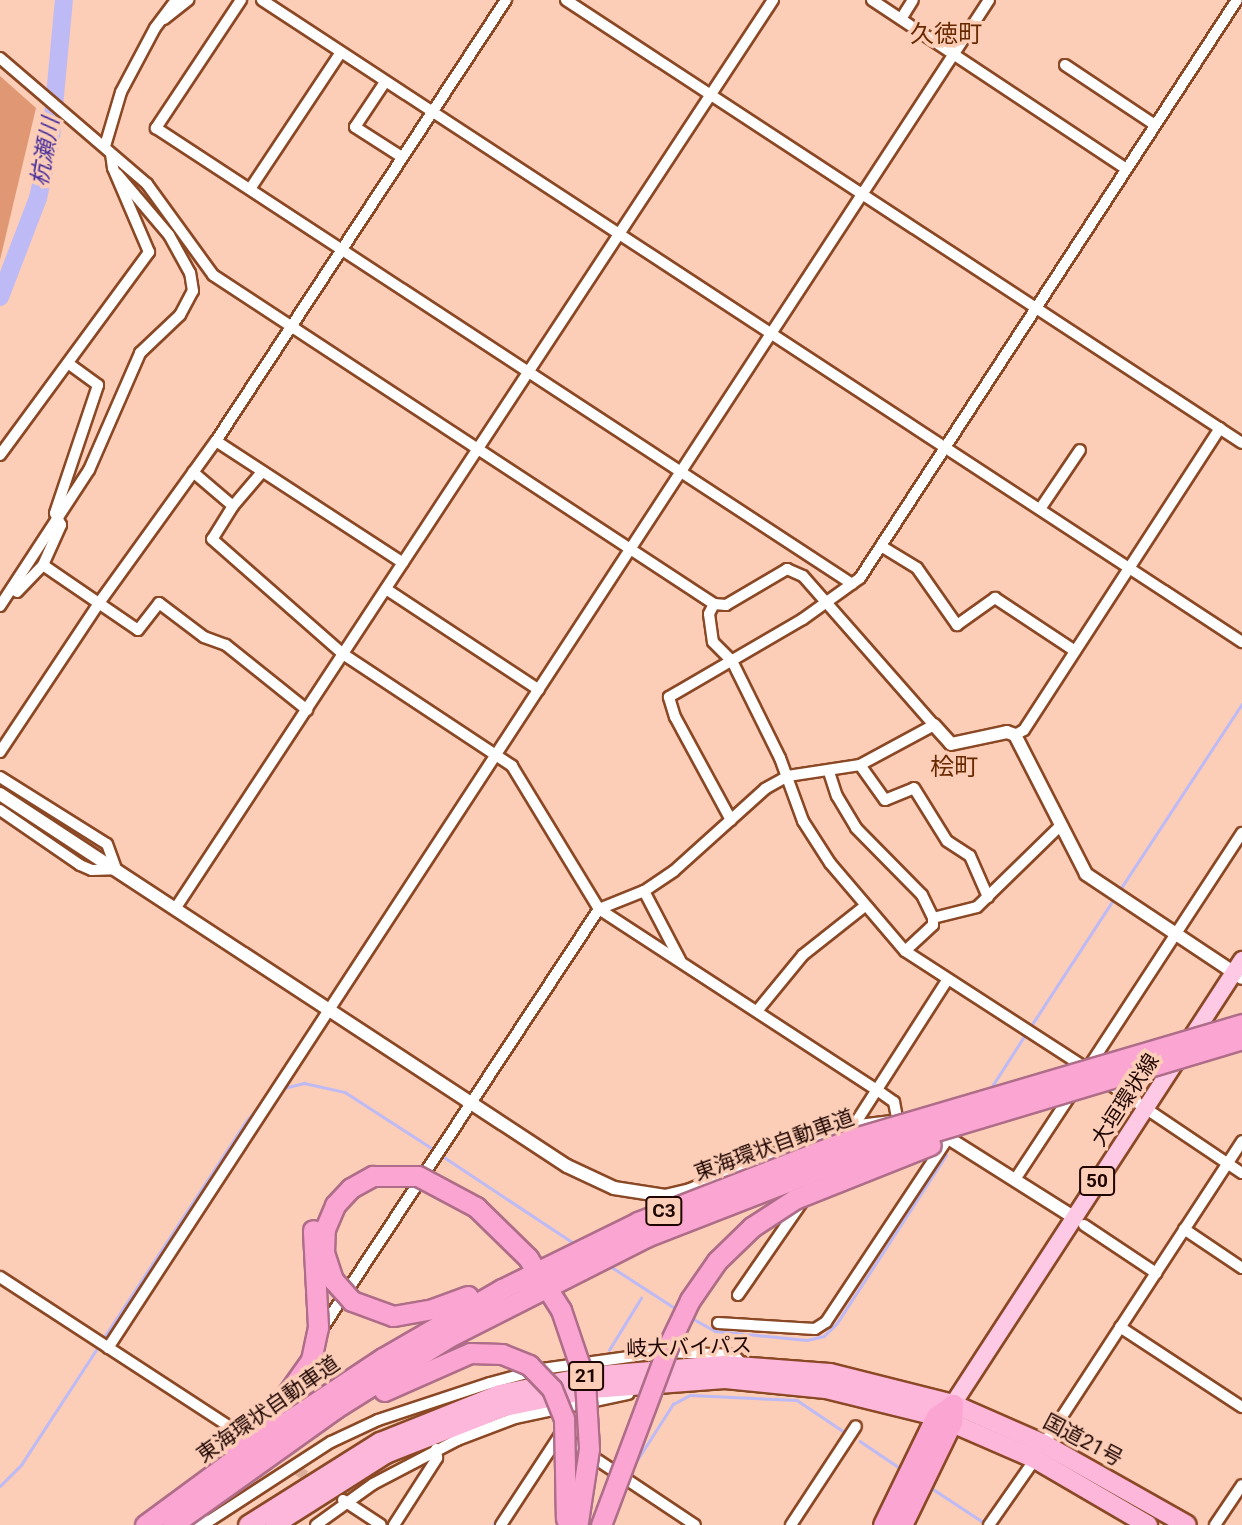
<!DOCTYPE html>
<meta charset="utf-8">
<style>
body{margin:0}
#map{position:relative;width:1242px;height:1525px;overflow:hidden;background:#fccdb7;font-family:Roboto,"Noto Sans JP",sans-serif}
div>[style]{position:absolute}
[style*='--x']{left:calc(var(--x)*1px);top:calc(var(--y)*1px);width:calc(var(--w)*1px);rotate:calc(var(--a)*1deg)}
.green>*{inset:0;background:#e09773}
.stream>*{height:2.5px;margin:-1.25px;padding:0 1.25px;transform-origin:1.25px;border-radius:1.25px;background:#bebaf5}
.river>*{height:18px;margin:-9px;padding:0 9px;transform-origin:9px;border-radius:9px;background:#bebaf5}
.minor-tunnel>*{height:10px;margin-top:-5px;transform-origin:0;background:repeating-linear-gradient(90deg,#dbaf9c 0 10px,transparent 0 15px)}
.roads{filter:drop-shadow(2px 0 #8b4825) drop-shadow(-2px 0 #8b4825) drop-shadow(0 2px #8b4825) drop-shadow(0 -2px #8b4825)}
.minor>*{height:10px;margin:-5px;padding:0 5px;transform-origin:5px;border-radius:5px;background:#fff}
.tertiary>*{height:12px;margin:-6px;padding:0 6px;transform-origin:6px;border-radius:6px;background:#fff}
.primary>*{height:16px;margin:-8px;padding:0 8px;transform-origin:8px;border-radius:8px;background:#fdc9e4}
.trunk>*{height:18px;margin:-9px;padding:0 9px;transform-origin:9px;border-radius:9px;background:#fcb7db}
.motorway>*{height:19px;margin:-9.5px;padding:0 9.5px;transform-origin:9.5px;border-radius:9.5px;background:#fba5d2}
.bridges{filter:drop-shadow(2px 0 #ae6d88) drop-shadow(-2px 0 #ae6d88) drop-shadow(0 2px #ae6d88) drop-shadow(0 -2px #ae6d88)}
.motorway-bridge>*{height:19px;margin:-9.5px;padding:0 9.5px;transform-origin:9.5px;border-radius:9.5px;background:#fba5d2}
span{translate:-50% -50%;white-space:nowrap;text-align:center;line-height:1.15;-webkit-text-stroke:7px #fccdb7;paint-order:stroke}
.shield-label span{padding:2px 5px;background:#fccdb7;border:2px solid;border-radius:5px;-webkit-text-stroke-width:0}
.shield-label{font-size:19px;color:#1e0500;font-weight:700}
.street-label{font-size:21px;color:#1e0500}
.water-label{font-size:23px;color:#482f9c;font-style:italic}
.quarter-label{font-size:24px;color:#682900}
</style>
<div id="map">
<div class="green">
<i style="clip-path:polygon(0 76px,36px 108px,0 260px)"></i>
</div>
<div class="stream">
<i style="--x:1119;--y:891;--w:224;--a:-56.7"></i>
<i style="--x:1029;--y:1029;--w:158;--a:-56.9"></i>
<i style="--x:284;--y:1088;--w:21;--a:-14"></i>
<i style="--x:304;--y:1083;--w:42;--a:12.4"></i>
<i style="--x:345;--y:1092;--w:105;--a:32.9"></i>
<i style="--x:989;--y:1091;--w:67;--a:-57.3"></i>
<i style="--x:444;--y:1157;--w:157;--a:33.6"></i>
<i style="--x:607;--y:1264;--w:85;--a:32.9"></i>
<i style="--x:690;--y:1317;--w:29;--a:29"></i>
<i style="--x:715;--y:1331;--w:92;--a:5.6"></i>
<i style="--x:807;--y:1340;--w:17;--a:-13"></i>
<i style="--x:824;--y:1336;--w:18;--a:-45"></i>
<i style="--x:837;--y:1323;--w:200;--a:-57"></i>
<i style="--x:105;--y:1336;--w:258;--a:-56.7"></i>
<i style="--x:247;--y:1120;--w:28;--a:-49"></i>
<i style="--x:609;--y:1350;--w:61;--a:-58.4"></i>
<i style="--x:860;--y:1441;--w:45;--a:34"></i>
<i style="--x:632;--y:1468;--w:76;--a:-57.4"></i>
<i style="--x:673;--y:1404;--w:19;--a:-28"></i>
<i style="--x:690;--y:1395;--w:107;--a:2.7"></i>
<i style="--x:797;--y:1400;--w:55;--a:34"></i>
<i style="--x:0;--y:1486;--w:30;--a:-45"></i>
<i style="--x:21;--y:1465;--w:137;--a:-56.9"></i>
<i style="--x:930;--y:1487;--w:64;--a:33.4"></i>
<i style="--x:493;--y:1525;--w:113;--a:-56.6"></i>
</div>
<div class="river">
<i style="--x:0;--y:297;--w:106;--a:-69"></i>
<i style="--x:38;--y:198;--w:60;--a:-77.6"></i>
<i style="--x:51;--y:139;--w:140;--a:-84.7"></i>
</div>
<div class="minor-tunnel">
<i style="--x:297;--y:1470;--w:50;--a:33.7"></i>
</div>
<div class="roads">
<div class="minor">
<i style="--x:241;--y:0;--w:154;--a:123.6"></i>
<i style="--x:156;--y:128;--w:832;--a:33.23"></i>
<i style="--x:262;--y:0;--w:1172;--a:33.23"></i>
<i style="--x:566;--y:0;--w:808;--a:33.24"></i>
<i style="--x:872;--y:0;--w:305;--a:33.6"></i>
<i style="--x:164;--y:19;--w:31;--a:-38"></i>
<i style="--x:901;--y:19;--w:22;--a:-58"></i>
<i style="--x:0;--y:58;--w:194;--a:40.6"></i>
<i style="--x:147;--y:184;--w:112;--a:54"></i>
<i style="--x:213;--y:275;--w:599;--a:33.29"></i>
<i style="--x:714;--y:604;--w:12;--a:5"></i>
<i style="--x:726;--y:605;--w:71;--a:-30.5"></i>
<i style="--x:787;--y:569;--w:17;--a:24"></i>
<i style="--x:803;--y:576;--w:198;--a:48.7"></i>
<i style="--x:934;--y:725;--w:84;--a:151.6"></i>
<i style="--x:860;--y:765;--w:73;--a:171.3"></i>
<i style="--x:788;--y:776;--w:26;--a:151"></i>
<i style="--x:765;--y:789;--w:122;--a:138"></i>
<i style="--x:674;--y:871;--w:36;--a:146"></i>
<i style="--x:644;--y:891;--w:48;--a:158.2"></i>
<i style="--x:599;--y:909;--w:507;--a:123.41"></i>
<i style="--x:1065;--y:65;--w:108;--a:33.7"></i>
<i style="--x:385;--y:82;--w:54;--a:123.7"></i>
<i style="--x:355;--y:127;--w:56;--a:32.6"></i>
<i style="--x:105;--y:146;--w:56;--a:-73.5"></i>
<i style="--x:121;--y:92;--w:72;--a:-62"></i>
<i style="--x:155;--y:28;--w:35;--a:-53"></i>
<i style="--x:250;--y:189;--w:164;--a:-56.4"></i>
<i style="--x:216;--y:441;--w:223;--a:33.1"></i>
<i style="--x:0;--y:455;--w:252;--a:-53.7"></i>
<i style="--x:149;--y:252;--w:91;--a:-113.2"></i>
<i style="--x:113;--y:168;--w:14;--a:-98"></i>
<i style="--x:193;--y:472;--w:52;--a:40.4"></i>
<i style="--x:233;--y:506;--w:45;--a:-49.5"></i>
<i style="--x:233;--y:506;--w:39;--a:122"></i>
<i style="--x:212;--y:539;--w:174;--a:41.3"></i>
<i style="--x:343;--y:654;--w:203;--a:33.5"></i>
<i style="--x:512;--y:766;--w:167;--a:58.7"></i>
<i style="--x:599;--y:909;--w:332;--a:33.1"></i>
<i style="--x:877;--y:1090;--w:21;--a:35"></i>
<i style="--x:894;--y:1102;--w:20;--a:79"></i>
<i style="--x:1040;--y:509;--w:71;--a:-55.9"></i>
<i style="--x:881;--y:546;--w:42;--a:31.4"></i>
<i style="--x:917;--y:568;--w:70;--a:54.9"></i>
<i style="--x:957;--y:625;--w:47;--a:-35.4"></i>
<i style="--x:995;--y:598;--w:96;--a:33.5"></i>
<i style="--x:43;--y:565;--w:115;--a:34.4"></i>
<i style="--x:138;--y:630;--w:34;--a:-52"></i>
<i style="--x:159;--y:603;--w:56;--a:37.1"></i>
<i style="--x:204;--y:637;--w:23;--a:20"></i>
<i style="--x:226;--y:645;--w:104;--a:38.7"></i>
<i style="--x:386;--y:589;--w:183;--a:33.4"></i>
<i style="--x:17;--y:592;--w:37;--a:-46"></i>
<i style="--x:43;--y:565;--w:44;--a:-65.8"></i>
<i style="--x:61;--y:525;--w:13;--a:-117"></i>
<i style="--x:55;--y:513;--w:135;--a:-71.4"></i>
<i style="--x:98;--y:385;--w:37;--a:-144"></i>
<i style="--x:714;--y:604;--w:11;--a:117"></i>
<i style="--x:709;--y:614;--w:28;--a:82"></i>
<i style="--x:713;--y:642;--w:27;--a:45"></i>
<i style="--x:732;--y:661;--w:108;--a:63.7"></i>
<i style="--x:780;--y:758;--w:67;--a:69.9"></i>
<i style="--x:803;--y:821;--w:50;--a:57.3"></i>
<i style="--x:830;--y:863;--w:116;--a:49.6"></i>
<i style="--x:905;--y:951;--w:219;--a:32.9"></i>
<i style="--x:0;--y:606;--w:163;--a:-56.8"></i>
<i style="--x:89;--y:470;--w:128;--a:-66.4"></i>
<i style="--x:140;--y:353;--w:55;--a:-43.5"></i>
<i style="--x:180;--y:315;--w:27;--a:-62"></i>
<i style="--x:193;--y:291;--w:18;--a:-99"></i>
<i style="--x:190;--y:273;--w:43;--a:-118.9"></i>
<i style="--x:169;--y:235;--w:80;--a:-130.4"></i>
<i style="--x:1015;--y:735;--w:10;--a:-29"></i>
<i style="--x:1024;--y:730;--w:360;--a:-57"></i>
<i style="--x:0;--y:752;--w:179;--a:-56.4"></i>
<i style="--x:99;--y:603;--w:200;--a:-54.2"></i>
<i style="--x:216;--y:441;--w:528;--a:-56.67"></i>
<i style="--x:860;--y:765;--w:43;--a:54.5"></i>
<i style="--x:885;--y:800;--w:31;--a:-22"></i>
<i style="--x:914;--y:788;--w:62;--a:58.1"></i>
<i style="--x:947;--y:841;--w:27;--a:33"></i>
<i style="--x:970;--y:856;--w:45;--a:66.3"></i>
<i style="--x:829;--y:772;--w:25;--a:72"></i>
<i style="--x:837;--y:796;--w:37;--a:59"></i>
<i style="--x:856;--y:828;--w:94;--a:45.4"></i>
<i style="--x:922;--y:895;--w:25;--a:64"></i>
<i style="--x:933;--y:918;--w:7;--a:90"></i>
<i style="--x:933;--y:925;--w:38;--a:137"></i>
<i style="--x:0;--y:777;--w:126;--a:32.1"></i>
<i style="--x:107;--y:844;--w:27;--a:70"></i>
<i style="--x:0;--y:810;--w:97;--a:34.5"></i>
<i style="--x:80;--y:865;--w:13;--a:23"></i>
<i style="--x:92;--y:870;--w:23;--a:-2"></i>
<i style="--x:731;--y:820;--w:117;--a:-118.5"></i>
<i style="--x:675;--y:717;--w:21;--a:-107"></i>
<i style="--x:669;--y:697;--w:155;--a:-30.2"></i>
<i style="--x:803;--y:619;--w:70;--a:-35.7"></i>
<i style="--x:860;--y:578;--w:690;--a:-56.89"></i>
<i style="--x:644;--y:891;--w:78;--a:62.4"></i>
<i style="--x:175;--y:909;--w:1088;--a:-56.66"></i>
<i style="--x:933;--y:918;--w:45;--a:-14"></i>
<i style="--x:977;--y:907;--w:116;--a:-44.3"></i>
<i style="--x:757;--y:1011;--w:72;--a:-50.6"></i>
<i style="--x:803;--y:955;--w:79;--a:-38.3"></i>
<i style="--x:1088;--y:1068;--w:281;--a:-56.8"></i>
<i style="--x:1105;--y:1081;--w:165;--a:33.9"></i>
<i style="--x:851;--y:1130;--w:179;--a:-57.3"></i>
<i style="--x:1016;--y:1178;--w:105;--a:-56.6"></i>
<i style="--x:1084;--y:1225;--w:87;--a:33.7"></i>
<i style="--x:1184;--y:1229;--w:70;--a:33.9"></i>
<i style="--x:0;--y:1277;--w:295;--a:33.1"></i>
<i style="--x:738;--y:1295;--w:118;--a:-55.4"></i>
<i style="--x:718;--y:1323;--w:97;--a:3.5"></i>
<i style="--x:815;--y:1329;--w:13;--a:-32"></i>
<i style="--x:826;--y:1322;--w:222;--a:-56.4"></i>
<i style="--x:1120;--y:1327;--w:146;--a:33.3"></i>
<i style="--x:108;--y:1348;--w:1610;--a:-56.83"></i>
<i style="--x:1044;--y:1444;--w:362;--a:-56.8"></i>
<i style="--x:343;--y:1500;--w:45;--a:33.3"></i>
<i style="--x:196;--y:1525;--w:21;--a:-59"></i>
<i style="--x:203;--y:1525;--w:153;--a:-33"></i>
<i style="--x:331;--y:1442;--w:52;--a:-25.1"></i>
<i style="--x:378;--y:1420;--w:118;--a:-18.3"></i>
<i style="--x:490;--y:1383;--w:54;--a:-15.1"></i>
<i style="--x:542;--y:1369;--w:124;--a:-7.9"></i>
<i style="--x:665;--y:1352;--w:69;--a:2.5"></i>
<i style="--x:734;--y:1355;--w:15;--a:48"></i>
<i style="--x:316;--y:1525;--w:70;--a:-35.7"></i>
<i style="--x:373;--y:1484;--w:95;--a:-27.6"></i>
<i style="--x:457;--y:1440;--w:62;--a:-20.8"></i>
<i style="--x:515;--y:1418;--w:116;--a:-12"></i>
<i style="--x:394;--y:1525;--w:80;--a:-57.3"></i>
<i style="--x:437;--y:1458;--w:9;--a:-96"></i>
<i style="--x:501;--y:1525;--w:108;--a:-56.8"></i>
<i style="--x:560;--y:1435;--w:162;--a:33.7"></i>
<i style="--x:791;--y:1525;--w:118;--a:-56.7"></i>
<i style="--x:989;--y:1525;--w:80;--a:-55.1"></i>
<i style="--x:1215;--y:1525;--w:48;--a:-56"></i>
</div>
<div class="tertiary">
<i style="--x:934;--y:725;--w:25;--a:48"></i>
<i style="--x:951;--y:744;--w:57;--a:-12.1"></i>
<i style="--x:1007;--y:732;--w:9;--a:21"></i>
<i style="--x:1015;--y:735;--w:156;--a:62.9"></i>
<i style="--x:1086;--y:874;--w:187;--a:33.7"></i>
<i style="--x:0;--y:794;--w:678;--a:33.27"></i>
<i style="--x:567;--y:1166;--w:52;--a:25.1"></i>
<i style="--x:614;--y:1188;--w:52;--a:8.9"></i>
<i style="--x:665;--y:1196;--w:26;--a:-13"></i>
<i style="--x:690;--y:1190;--w:157;--a:-22.8"></i>
<i style="--x:835;--y:1129;--w:57;--a:-7"></i>
<i style="--x:934;--y:1129;--w:165;--a:32.3"></i>
</div>
<div class="primary">
<i style="--x:953;--y:1404;--w:530;--a:-56.94"></i>
</div>
<div class="trunk">
<i style="--x:248;--y:1525;--w:156;--a:-32.2"></i>
<i style="--x:380;--y:1442;--w:129;--a:-21.8"></i>
<i style="--x:500;--y:1394;--w:91;--a:-11.4"></i>
<i style="--x:589;--y:1376;--w:135;--a:-4.7"></i>
<i style="--x:724;--y:1365;--w:106;--a:4.3"></i>
<i style="--x:830;--y:1373;--w:127;--a:14.1"></i>
<i style="--x:953;--y:1404;--w:99;--a:23.7"></i>
<i style="--x:1044;--y:1444;--w:164;--a:29.5"></i>
<i style="--x:274;--y:1525;--w:133;--a:-32.4"></i>
<i style="--x:386;--y:1454;--w:128;--a:-21.6"></i>
<i style="--x:505;--y:1407;--w:89;--a:-11.7"></i>
<i style="--x:592;--y:1389;--w:133;--a:-4.3"></i>
<i style="--x:725;--y:1379;--w:101;--a:5.7"></i>
<i style="--x:826;--y:1389;--w:113;--a:13.8"></i>
<i style="--x:936;--y:1416;--w:108;--a:23.5"></i>
<i style="--x:1035;--y:1459;--w:131;--a:30.3"></i>
</div>
<div class="motorway">
<i style="--x:883;--y:1525;--w:121;--a:-64.1"></i>
<i style="--x:936;--y:1416;--w:21;--a:-35"></i>
<i style="--x:953;--y:1404;--w:18;--a:93"></i>
<i style="--x:952;--y:1422;--w:114;--a:115.9"></i>
</div>
</div>
<div class="bridges">
<div class="motorway-bridge">
<i style="--x:468;--y:1296;--w:37;--a:160"></i>
<i style="--x:433;--y:1309;--w:41;--a:170.1"></i>
<i style="--x:393;--y:1316;--w:44;--a:-159.9"></i>
<i style="--x:352;--y:1301;--w:28;--a:-132"></i>
<i style="--x:333;--y:1280;--w:28;--a:-108"></i>
<i style="--x:324;--y:1253;--w:24;--a:-88"></i>
<i style="--x:325;--y:1229;--w:26;--a:-67"></i>
<i style="--x:335;--y:1205;--w:23;--a:-47"></i>
<i style="--x:351;--y:1188;--w:25;--a:-29"></i>
<i style="--x:373;--y:1176;--w:45;--a:0"></i>
<i style="--x:418;--y:1176;--w:66;--a:28.1"></i>
<i style="--x:476;--y:1207;--w:73;--a:44.4"></i>
<i style="--x:528;--y:1258;--w:62;--a:57.6"></i>
<i style="--x:561;--y:1310;--w:75;--a:71.3"></i>
<i style="--x:585;--y:1381;--w:68;--a:86.6"></i>
<i style="--x:589;--y:1449;--w:74;--a:98.6"></i>
<i style="--x:384;--y:1391;--w:94;--a:-23.8"></i>
<i style="--x:470;--y:1353;--w:32;--a:2"></i>
<i style="--x:502;--y:1354;--w:29;--a:22"></i>
<i style="--x:529;--y:1365;--w:33;--a:46"></i>
<i style="--x:552;--y:1389;--w:31;--a:68"></i>
<i style="--x:564;--y:1418;--w:101;--a:88.9"></i>
<i style="--x:231;--y:1446;--w:68;--a:-41.4"></i>
<i style="--x:282;--y:1401;--w:50;--a:-54.7"></i>
<i style="--x:311;--y:1360;--w:34;--a:-78"></i>
<i style="--x:318;--y:1327;--w:97;--a:-93"></i>
<i style="--x:145;--y:1525;--w:155;--a:-36.4"></i>
<i style="--x:270;--y:1433;--w:136;--a:-33.6"></i>
<i style="--x:383;--y:1358;--w:138;--a:-30.1"></i>
<i style="--x:502;--y:1289;--w:152;--a:-26.2"></i>
<i style="--x:638;--y:1222;--w:225;--a:-21.3"></i>
<i style="--x:848;--y:1140;--w:411;--a:-16.4"></i>
<i style="--x:172;--y:1525;--w:201;--a:-35.5"></i>
<i style="--x:336;--y:1408;--w:133;--a:-32.1"></i>
<i style="--x:449;--y:1337;--w:221;--a:-26.9"></i>
<i style="--x:646;--y:1237;--w:225;--a:-21.3"></i>
<i style="--x:856;--y:1155;--w:403;--a:-16.7"></i>
<i style="--x:601;--y:1525;--w:193;--a:-69.4"></i>
<i style="--x:669;--y:1344;--w:49;--a:-64.5"></i>
<i style="--x:690;--y:1300;--w:47;--a:-55.3"></i>
<i style="--x:717;--y:1261;--w:49;--a:-44.2"></i>
<i style="--x:752;--y:1227;--w:51;--a:-33.1"></i>
<i style="--x:795;--y:1199;--w:146;--a:-21.7"></i>
</div>
</div>
<div class="shield-label">
<span style="left:1097px;top:1181px">50</span>
<span style="left:664px;top:1211px">C3</span>
<span style="left:586px;top:1376px">21</span>
</div>
<div class="street-label">
<span style="left:1125px;top:1100px;rotate:-57deg">大垣環状線</span>
<span style="left:774px;top:1145px;rotate:-20deg">東海環状自動車道</span>
<span style="left:689px;top:1347px;rotate:-2deg">岐大バイパス</span>
<span style="left:268px;top:1409px;rotate:-35deg">東海環状自動車道</span>
<span style="left:1083px;top:1440px;rotate:28deg">国道21号</span>
</div>
<div class="water-label">
<span style="left:46px;top:152px;rotate:-80deg">杭瀬川</span>
</div>
<div class="quarter-label">
<span style="left:946px;top:35px">久徳町</span>
<span style="left:954px;top:768px">桧町</span>
</div>
</div>
